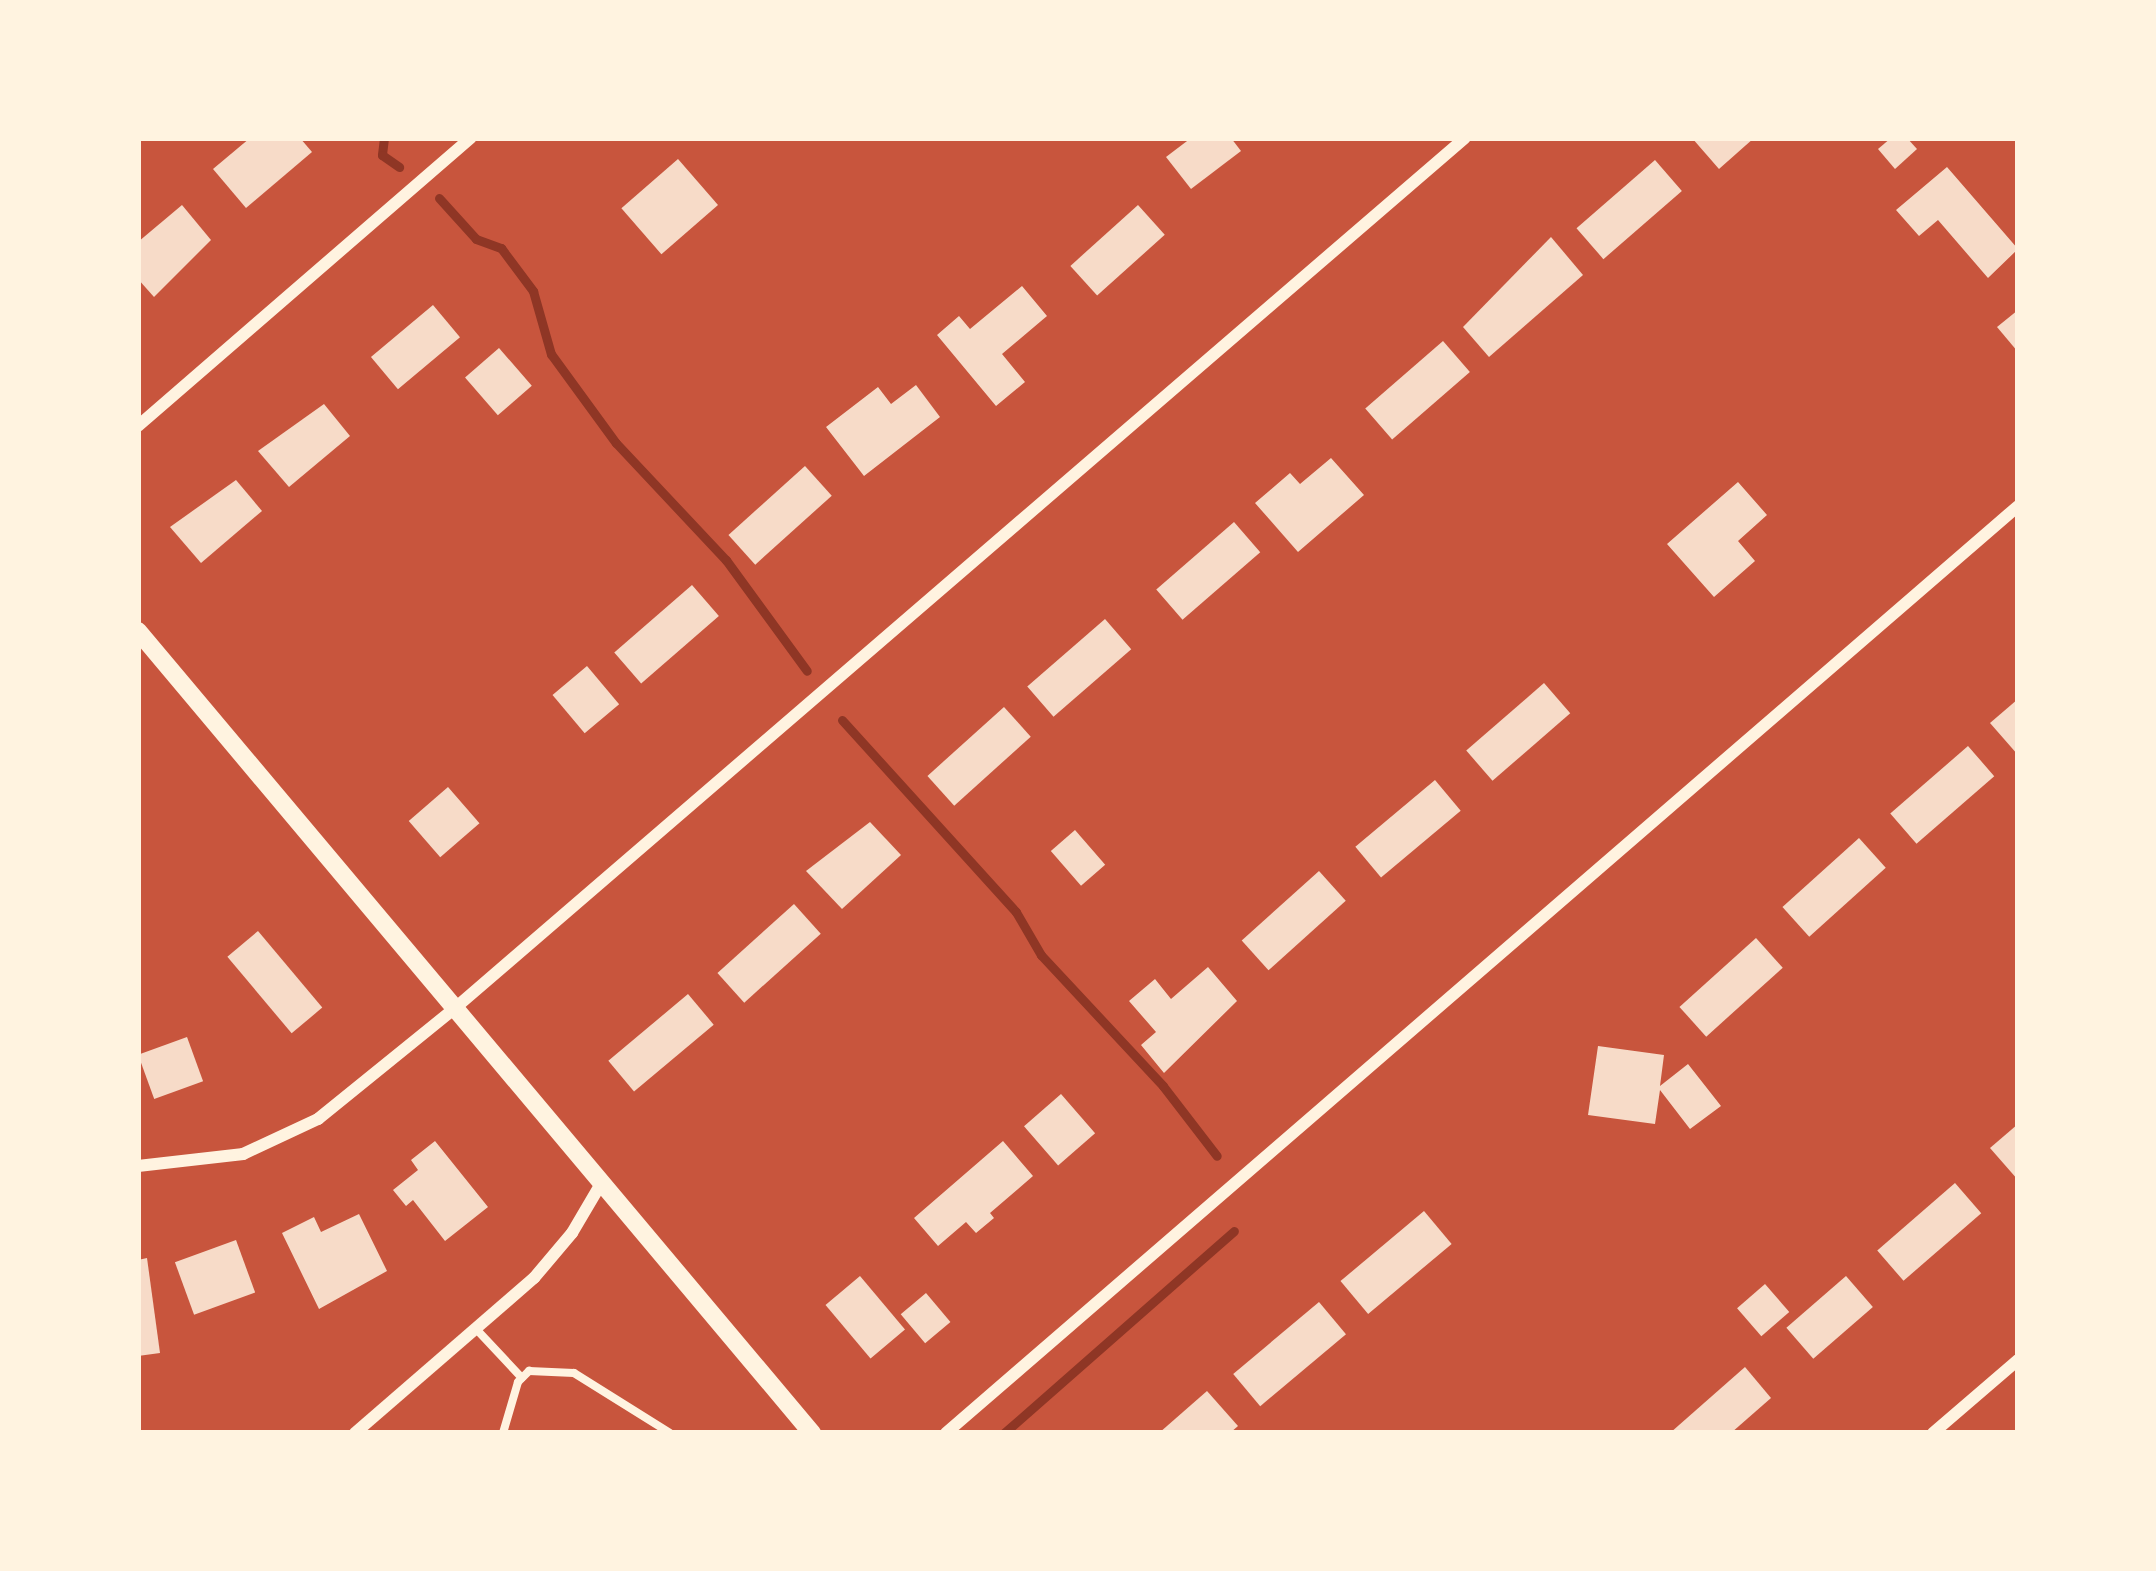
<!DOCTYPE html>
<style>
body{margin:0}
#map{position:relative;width:2156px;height:1571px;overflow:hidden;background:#c8553d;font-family:Lato,sans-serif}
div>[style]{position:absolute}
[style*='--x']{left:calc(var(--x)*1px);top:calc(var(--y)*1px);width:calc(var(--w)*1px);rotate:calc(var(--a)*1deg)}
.stream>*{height:9px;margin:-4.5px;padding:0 4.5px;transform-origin:4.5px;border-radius:4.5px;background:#8f3625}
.building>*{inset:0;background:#f7dbc8;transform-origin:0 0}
.service>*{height:8px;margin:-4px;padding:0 4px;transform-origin:4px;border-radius:4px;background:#fff3e0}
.minor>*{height:12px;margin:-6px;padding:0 6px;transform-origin:6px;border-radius:6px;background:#fff3e0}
.tertiary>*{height:18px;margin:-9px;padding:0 9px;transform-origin:9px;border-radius:9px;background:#fff3e0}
span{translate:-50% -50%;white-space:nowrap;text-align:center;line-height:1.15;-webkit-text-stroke:9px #fff3e0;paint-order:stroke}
.frame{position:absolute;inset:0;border:141px solid #fff3e0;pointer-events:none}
</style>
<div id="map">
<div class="stream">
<i style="--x:384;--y:138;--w:17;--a:97"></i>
<i style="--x:382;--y:155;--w:21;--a:35"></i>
<i style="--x:439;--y:198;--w:55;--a:47.9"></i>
<i style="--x:476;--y:239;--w:27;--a:20"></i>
<i style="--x:501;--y:248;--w:54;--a:53.3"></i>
<i style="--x:533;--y:291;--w:66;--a:74.1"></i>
<i style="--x:551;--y:354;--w:110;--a:53.9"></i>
<i style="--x:616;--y:443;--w:161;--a:46.8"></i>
<i style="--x:726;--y:560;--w:137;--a:53.9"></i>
<i style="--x:842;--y:720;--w:259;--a:47.8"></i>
<i style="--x:1016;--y:912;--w:50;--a:59.8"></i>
<i style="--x:1041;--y:955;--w:179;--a:47"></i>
<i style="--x:1163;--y:1086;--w:88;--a:52.4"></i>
<i style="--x:1004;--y:1433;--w:306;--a:-41.3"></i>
</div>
<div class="building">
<i style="clip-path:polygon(250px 138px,300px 138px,312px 152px,246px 208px,213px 169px)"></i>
<i style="clip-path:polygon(1191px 138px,1231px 138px,1241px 151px,1191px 189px,1166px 157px)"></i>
<i style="clip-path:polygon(1692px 138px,1754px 138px,1719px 169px)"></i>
<i style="clip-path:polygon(1891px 138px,1907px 138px,1917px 149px,1895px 169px,1878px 149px)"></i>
<i style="left:678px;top:159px;width:61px;height:75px;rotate:49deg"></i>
<i style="left:1655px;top:160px;width:41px;height:104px;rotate:49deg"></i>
<i style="clip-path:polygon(1947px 167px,2018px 249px,1988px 278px,1938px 220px,1919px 236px,1896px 210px)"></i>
<i style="clip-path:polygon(182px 205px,211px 240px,154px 297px,138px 279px,138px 242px)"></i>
<i style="left:1138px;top:205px;width:40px;height:91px;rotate:48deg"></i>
<i style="clip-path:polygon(1551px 237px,1583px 275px,1489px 357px,1463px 327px)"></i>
<i style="clip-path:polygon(1022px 286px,1047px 316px,1002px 354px,1025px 382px,996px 406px,937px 335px,959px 316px,970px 329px)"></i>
<i style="left:433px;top:305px;width:42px;height:81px;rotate:50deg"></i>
<i style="clip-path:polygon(2018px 310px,2018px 352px,1997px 327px)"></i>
<i style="left:1443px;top:341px;width:41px;height:103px;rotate:49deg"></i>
<i style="left:499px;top:348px;width:50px;height:45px;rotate:49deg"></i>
<i style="clip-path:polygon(916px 385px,940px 417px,864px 476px,826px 427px,878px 387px,891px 404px)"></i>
<i style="clip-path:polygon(324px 404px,350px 436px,289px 487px,258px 451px)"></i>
<i style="clip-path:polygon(1331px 458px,1364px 495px,1298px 552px,1255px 503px,1290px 473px,1300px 484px)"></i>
<i style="left:805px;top:466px;width:40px;height:103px;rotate:48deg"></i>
<i style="clip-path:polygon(236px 480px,262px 511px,201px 563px,170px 527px)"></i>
<i style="clip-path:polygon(1738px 482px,1767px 515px,1738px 541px,1755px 561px,1714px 597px,1667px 544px)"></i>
<i style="left:1234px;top:522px;width:40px;height:103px;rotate:49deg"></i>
<i style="left:692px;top:585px;width:41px;height:103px;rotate:49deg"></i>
<i style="left:1105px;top:619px;width:40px;height:103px;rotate:49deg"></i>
<i style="left:587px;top:666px;width:50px;height:45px;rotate:50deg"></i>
<i style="left:1544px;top:683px;width:40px;height:103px;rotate:49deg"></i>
<i style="clip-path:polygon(2018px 699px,2018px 755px,1990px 723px)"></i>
<i style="left:1004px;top:707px;width:40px;height:103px;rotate:48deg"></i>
<i style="left:1968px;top:746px;width:40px;height:103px;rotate:49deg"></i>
<i style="left:1435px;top:780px;width:40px;height:104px;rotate:50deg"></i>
<i style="left:448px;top:787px;width:48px;height:52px;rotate:49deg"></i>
<i style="clip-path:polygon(870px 822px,901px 855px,842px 909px,806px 871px)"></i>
<i style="left:1075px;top:830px;width:46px;height:32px;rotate:49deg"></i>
<i style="left:1859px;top:838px;width:40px;height:103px;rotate:48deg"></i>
<i style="left:1319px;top:871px;width:40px;height:104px;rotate:48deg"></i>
<i style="left:794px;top:904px;width:40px;height:103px;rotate:48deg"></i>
<i style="left:258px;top:931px;width:100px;height:40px;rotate:50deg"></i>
<i style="left:1756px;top:938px;width:40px;height:103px;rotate:48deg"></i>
<i style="clip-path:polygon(1208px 967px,1237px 1001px,1164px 1073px,1141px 1045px,1156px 1032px,1129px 1001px,1155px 979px,1171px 999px)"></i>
<i style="left:688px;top:994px;width:40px;height:104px;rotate:50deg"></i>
<i style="left:187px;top:1037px;width:47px;height:52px;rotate:70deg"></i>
<i style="clip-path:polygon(1598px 1046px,1664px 1055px,1660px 1086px,1688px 1064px,1721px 1106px,1690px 1129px,1660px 1090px,1655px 1124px,1588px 1115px)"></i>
<i style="left:1061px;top:1094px;width:52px;height:49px;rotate:49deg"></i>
<i style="clip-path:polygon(2018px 1124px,2018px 1180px,1990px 1148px)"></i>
<i style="clip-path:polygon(435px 1141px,488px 1207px,445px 1241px,413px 1200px,406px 1206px,393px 1190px,418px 1170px,411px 1160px)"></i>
<i style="clip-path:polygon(1003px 1141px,1033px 1176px,990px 1213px,994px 1218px,976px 1233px,966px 1222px,938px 1246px,914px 1218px)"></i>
<i style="left:1955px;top:1183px;width:40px;height:103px;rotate:49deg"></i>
<i style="left:1424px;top:1211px;width:43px;height:109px;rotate:50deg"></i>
<i style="clip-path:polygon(359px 1214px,387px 1271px,319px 1309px,282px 1233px,314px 1217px,321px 1232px)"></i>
<i style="left:236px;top:1240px;width:56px;height:65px;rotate:70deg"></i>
<i style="clip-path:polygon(147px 1258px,160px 1353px,138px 1356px,138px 1260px)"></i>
<i style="left:860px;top:1276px;width:70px;height:45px;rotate:50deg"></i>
<i style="left:1846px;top:1276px;width:41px;height:79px;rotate:49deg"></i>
<i style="left:1765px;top:1284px;width:37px;height:37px;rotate:49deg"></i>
<i style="left:926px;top:1293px;width:38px;height:33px;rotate:50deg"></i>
<i style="left:1319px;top:1302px;width:42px;height:112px;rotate:50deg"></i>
<i style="clip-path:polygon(1745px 1367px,1771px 1398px,1731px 1433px,1670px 1433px)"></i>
<i style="clip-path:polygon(1207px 1391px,1238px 1426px,1230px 1433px,1159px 1433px)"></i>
</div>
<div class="service">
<i style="--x:478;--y:1331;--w:64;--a:46.9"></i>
<i style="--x:503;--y:1433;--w:53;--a:-73.6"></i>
<i style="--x:518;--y:1382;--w:16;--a:-45"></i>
<i style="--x:529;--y:1371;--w:45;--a:2.5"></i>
<i style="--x:574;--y:1373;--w:113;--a:32"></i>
</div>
<div class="minor">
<i style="--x:138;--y:426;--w:440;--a:-40.9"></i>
<i style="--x:138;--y:1166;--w:106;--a:-6.5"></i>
<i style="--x:243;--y:1154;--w:83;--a:-25"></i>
<i style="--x:318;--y:1119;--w:175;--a:-39"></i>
<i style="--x:454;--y:1009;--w:1334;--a:-40.75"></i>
<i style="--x:355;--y:1433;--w:237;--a:-40.9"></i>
<i style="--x:534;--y:1278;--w:59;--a:-49.8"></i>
<i style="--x:572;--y:1233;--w:59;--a:-59.5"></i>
<i style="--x:946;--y:1433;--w:1417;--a:-40.85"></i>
<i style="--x:1933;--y:1433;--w:112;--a:-40.7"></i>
</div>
<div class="tertiary">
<i style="--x:138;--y:631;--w:1048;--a:49.96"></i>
</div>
<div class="frame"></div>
</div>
